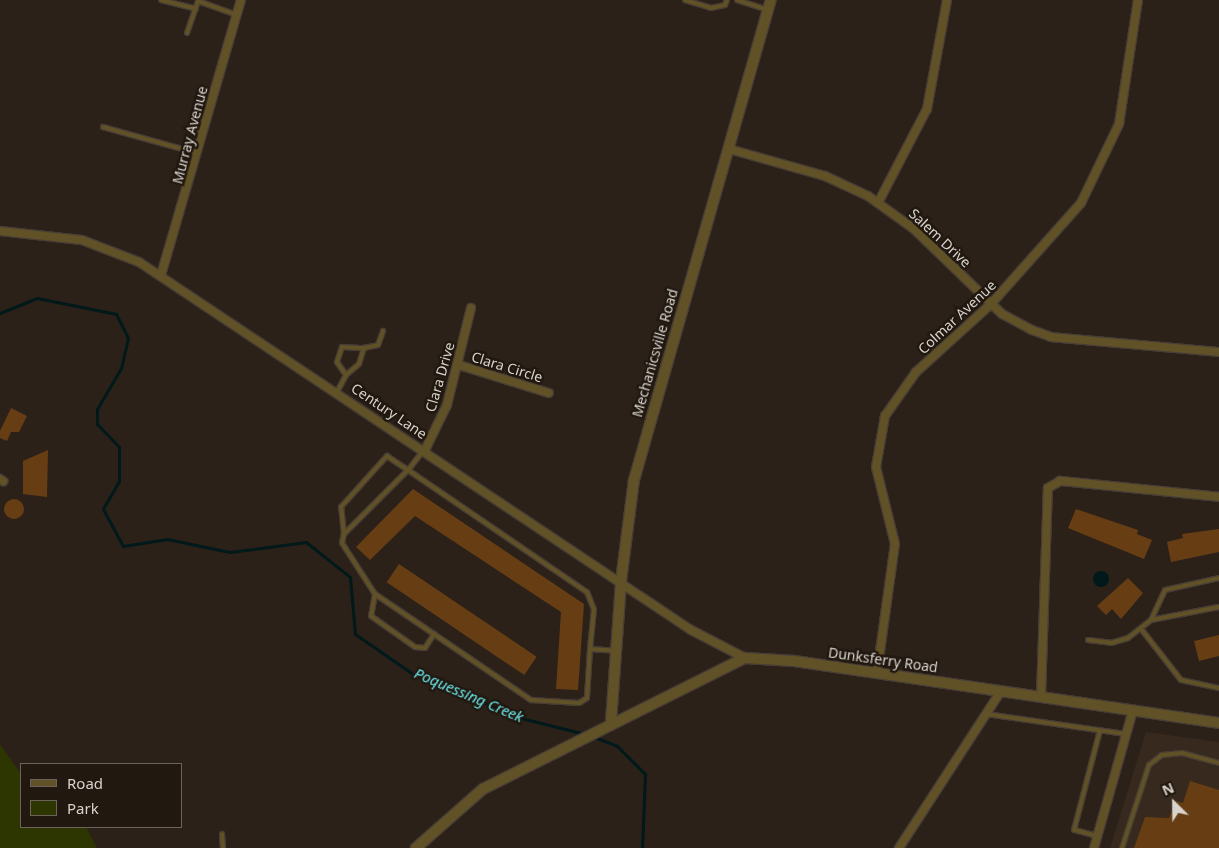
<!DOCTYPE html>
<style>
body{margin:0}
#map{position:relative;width:1219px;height:848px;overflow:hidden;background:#2b2119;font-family:"Noto Sans",sans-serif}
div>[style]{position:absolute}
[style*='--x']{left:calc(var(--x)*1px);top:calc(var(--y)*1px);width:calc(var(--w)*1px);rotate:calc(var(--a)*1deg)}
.built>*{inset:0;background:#37291d}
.green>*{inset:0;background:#2d3500}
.water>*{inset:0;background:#01191a}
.round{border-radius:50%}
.stream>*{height:3px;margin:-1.5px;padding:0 1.5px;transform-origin:1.5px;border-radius:1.5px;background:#01191a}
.building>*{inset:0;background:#673e13;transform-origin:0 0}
.roads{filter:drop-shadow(1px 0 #473d36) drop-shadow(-1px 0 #473d36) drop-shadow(0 1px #473d36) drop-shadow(0 -1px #473d36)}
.service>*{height:4px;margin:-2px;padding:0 2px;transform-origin:2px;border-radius:2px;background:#615127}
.minor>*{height:8px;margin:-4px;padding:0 4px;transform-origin:4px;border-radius:4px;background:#615127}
.tertiary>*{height:10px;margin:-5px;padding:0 5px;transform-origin:5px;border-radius:5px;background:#615127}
span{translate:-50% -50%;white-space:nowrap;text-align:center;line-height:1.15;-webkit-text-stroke:5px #211810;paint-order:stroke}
.street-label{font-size:14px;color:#d9d3cd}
.water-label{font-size:15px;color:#69e5e8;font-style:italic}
.legend{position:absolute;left:20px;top:763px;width:162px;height:65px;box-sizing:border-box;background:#211810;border:1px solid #6b635c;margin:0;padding:6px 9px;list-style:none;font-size:15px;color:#d9d3cd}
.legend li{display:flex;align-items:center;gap:10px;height:25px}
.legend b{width:25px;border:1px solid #6b635c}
.north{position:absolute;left:1149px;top:778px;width:50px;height:50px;-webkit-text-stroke:4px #211810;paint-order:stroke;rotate:337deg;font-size:14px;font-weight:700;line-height:20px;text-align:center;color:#d9d3cd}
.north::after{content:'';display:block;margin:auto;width:18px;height:22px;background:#d9d3cd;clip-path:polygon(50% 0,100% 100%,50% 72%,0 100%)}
</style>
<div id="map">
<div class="built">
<i style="clip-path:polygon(1146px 732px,1219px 742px,1219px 848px,1110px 848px)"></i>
</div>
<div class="green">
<i style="clip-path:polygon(0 744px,21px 774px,21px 827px,86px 827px,97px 848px,0 848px)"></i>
</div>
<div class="water">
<i class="round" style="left:1093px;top:571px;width:16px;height:16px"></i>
</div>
<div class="stream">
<i style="--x:0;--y:313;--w:40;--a:-22"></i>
<i style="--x:37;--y:298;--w:81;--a:11.4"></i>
<i style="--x:116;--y:314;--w:27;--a:63"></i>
<i style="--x:128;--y:338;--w:31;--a:103"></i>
<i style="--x:121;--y:368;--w:48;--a:120.3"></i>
<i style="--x:97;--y:409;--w:15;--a:90"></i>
<i style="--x:97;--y:424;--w:32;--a:46"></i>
<i style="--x:119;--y:447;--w:34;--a:90"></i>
<i style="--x:119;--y:481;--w:32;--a:120"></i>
<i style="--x:103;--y:509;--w:42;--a:61.6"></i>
<i style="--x:123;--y:546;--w:45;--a:-9"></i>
<i style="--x:167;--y:539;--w:64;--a:11.7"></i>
<i style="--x:230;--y:552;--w:77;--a:-7.5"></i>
<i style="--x:306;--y:542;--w:56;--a:38.5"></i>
<i style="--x:350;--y:577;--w:57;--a:85"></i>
<i style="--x:355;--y:634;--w:70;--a:34.6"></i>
<i style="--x:413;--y:674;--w:121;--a:21.9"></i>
<i style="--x:525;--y:719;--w:62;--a:14"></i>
<i style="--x:594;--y:737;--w:25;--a:21"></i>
<i style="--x:617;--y:746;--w:40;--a:45"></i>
<i style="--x:645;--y:774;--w:74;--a:92.3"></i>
</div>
<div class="building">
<i style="clip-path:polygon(11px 408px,27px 416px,19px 432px,11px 432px,7px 441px,0 438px,0 431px)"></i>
<i style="clip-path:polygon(48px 450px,47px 497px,23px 494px,23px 461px)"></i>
<i style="clip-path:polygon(413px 489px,584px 604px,578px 690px,556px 689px,561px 612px,415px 516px,370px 560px,356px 547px)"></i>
<i class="round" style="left:4px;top:499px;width:20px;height:20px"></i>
<i style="clip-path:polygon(1076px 509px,1138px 530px,1137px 534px,1152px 540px,1144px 559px,1068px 528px)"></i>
<i style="clip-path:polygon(1219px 529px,1219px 552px,1171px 562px,1167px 542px,1183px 538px,1182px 534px)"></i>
<i style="left:399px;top:564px;width:166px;height:22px;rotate:34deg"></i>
<i style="clip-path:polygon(1128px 578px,1143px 593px,1121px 619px,1112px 609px,1106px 615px,1097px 606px)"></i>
<i style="clip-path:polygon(1219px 635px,1219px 656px,1199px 661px,1194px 641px)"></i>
<i style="clip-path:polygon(1190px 781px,1219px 790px,1219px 848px,1134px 848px,1145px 817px,1169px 818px,1176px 801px,1183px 803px)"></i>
</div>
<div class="roads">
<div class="service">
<i style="--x:161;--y:0;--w:36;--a:14"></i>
<i style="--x:685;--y:0;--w:27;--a:17"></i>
<i style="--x:711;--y:8;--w:14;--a:-12"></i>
<i style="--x:725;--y:5;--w:5;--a:-68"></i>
<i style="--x:737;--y:0;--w:33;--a:18"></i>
<i style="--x:187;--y:33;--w:34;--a:-71"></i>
<i style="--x:198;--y:1;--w:41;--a:19.7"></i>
<i style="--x:103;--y:127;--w:98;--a:15.5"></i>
<i style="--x:346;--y:375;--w:16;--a:-125"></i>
<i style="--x:337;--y:362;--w:16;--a:-72"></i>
<i style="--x:342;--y:347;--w:22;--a:3"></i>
<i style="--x:337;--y:392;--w:19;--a:-62"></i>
<i style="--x:346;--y:375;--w:17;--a:-40"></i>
<i style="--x:359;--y:364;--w:17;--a:-73"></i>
<i style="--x:364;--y:348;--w:14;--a:-12"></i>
<i style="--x:378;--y:345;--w:15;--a:-70"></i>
<i style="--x:423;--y:451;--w:24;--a:128"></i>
<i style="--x:408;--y:470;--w:217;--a:34.3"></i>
<i style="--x:587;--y:592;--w:18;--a:68"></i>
<i style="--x:594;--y:609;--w:40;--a:95.7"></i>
<i style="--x:590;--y:649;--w:26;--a:4"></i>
<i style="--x:344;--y:534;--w:27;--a:-96"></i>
<i style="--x:341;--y:507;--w:69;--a:-48"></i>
<i style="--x:387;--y:456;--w:25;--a:34"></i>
<i style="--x:408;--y:470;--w:91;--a:135"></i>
<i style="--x:344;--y:534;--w:9;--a:103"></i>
<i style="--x:342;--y:543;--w:61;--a:57.1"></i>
<i style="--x:375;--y:594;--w:189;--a:34.2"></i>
<i style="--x:531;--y:700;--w:48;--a:3.6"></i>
<i style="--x:579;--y:703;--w:9;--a:-32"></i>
<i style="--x:587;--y:698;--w:49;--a:-86.5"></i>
<i style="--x:375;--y:594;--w:22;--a:100"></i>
<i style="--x:371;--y:616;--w:54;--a:35.2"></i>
<i style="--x:415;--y:647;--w:10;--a:6"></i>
<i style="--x:425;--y:648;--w:17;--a:-57"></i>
<i style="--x:1151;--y:620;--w:69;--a:-10.8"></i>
<i style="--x:1142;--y:630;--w:63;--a:52"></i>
<i style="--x:1181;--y:680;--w:39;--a:12"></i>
<i style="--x:1088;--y:640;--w:23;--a:7"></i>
<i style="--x:1111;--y:643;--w:18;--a:-16"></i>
<i style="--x:1128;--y:638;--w:29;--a:-38"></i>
<i style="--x:1151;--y:620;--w:33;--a:-65"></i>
<i style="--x:1165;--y:590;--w:55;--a:-12.5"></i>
<i style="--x:986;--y:714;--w:141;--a:8.1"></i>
<i style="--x:222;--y:834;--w:14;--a:86"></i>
<i style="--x:1097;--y:836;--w:24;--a:-165"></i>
<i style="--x:1074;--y:830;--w:103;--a:-75.4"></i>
<i style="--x:1122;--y:848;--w:87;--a:-72"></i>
<i style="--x:1149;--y:765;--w:16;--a:-38"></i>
<i style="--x:1162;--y:755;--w:20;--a:-6"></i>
<i style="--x:1182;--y:753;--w:38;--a:15"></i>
</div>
<div class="minor">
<i style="--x:729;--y:149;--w:100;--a:15.7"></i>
<i style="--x:825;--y:176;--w:47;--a:24.9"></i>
<i style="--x:868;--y:196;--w:57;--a:35.7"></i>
<i style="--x:914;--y:229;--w:122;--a:44"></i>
<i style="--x:1002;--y:314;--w:34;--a:28"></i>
<i style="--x:1032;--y:330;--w:20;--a:20"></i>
<i style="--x:1051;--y:337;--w:169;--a:5.1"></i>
<i style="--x:878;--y:203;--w:106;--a:-62.5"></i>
<i style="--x:927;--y:109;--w:111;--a:-79.6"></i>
<i style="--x:0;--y:231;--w:82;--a:6.3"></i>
<i style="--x:82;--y:240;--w:61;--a:21.1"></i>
<i style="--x:139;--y:262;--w:663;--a:33.69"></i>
<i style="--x:691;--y:630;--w:61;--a:27.4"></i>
<i style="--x:161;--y:275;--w:286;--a:-73.8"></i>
<i style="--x:459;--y:365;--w:94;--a:17.3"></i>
<i style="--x:425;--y:450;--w:50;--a:-63.9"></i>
<i style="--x:447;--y:405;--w:100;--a:-76.1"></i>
<i style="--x:0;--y:479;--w:4;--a:34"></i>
<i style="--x:877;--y:673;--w:130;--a:-82.1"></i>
<i style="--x:895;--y:544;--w:79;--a:-103.9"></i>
<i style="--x:876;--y:467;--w:52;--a:-80"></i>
<i style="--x:885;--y:416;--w:54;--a:-54.8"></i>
<i style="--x:916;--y:372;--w:101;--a:-42.2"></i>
<i style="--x:991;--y:304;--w:135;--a:-48.3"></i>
<i style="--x:1081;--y:203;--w:88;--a:-64.3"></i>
<i style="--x:1119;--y:124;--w:125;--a:-81.3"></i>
<i style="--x:1041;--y:696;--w:208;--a:-88.1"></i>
<i style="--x:1048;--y:488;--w:14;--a:-30"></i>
<i style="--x:1060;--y:481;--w:160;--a:5.7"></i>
<i style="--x:899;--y:848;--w:187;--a:-57"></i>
<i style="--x:1094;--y:848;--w:143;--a:-74.2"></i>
</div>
<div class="tertiary">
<i style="--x:611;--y:722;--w:141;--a:-85.9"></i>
<i style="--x:621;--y:581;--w:102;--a:-82.7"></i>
<i style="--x:634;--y:480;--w:499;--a:-74.1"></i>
<i style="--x:416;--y:848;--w:89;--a:-41.4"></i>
<i style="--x:483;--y:789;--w:293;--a:-26.6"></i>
<i style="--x:745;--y:658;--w:49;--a:3.5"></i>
<i style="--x:794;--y:661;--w:429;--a:8.3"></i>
</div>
</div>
<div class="street-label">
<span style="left:190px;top:135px;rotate:-75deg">Murray Avenue</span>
<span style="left:940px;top:238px;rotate:43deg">Salem Drive</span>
<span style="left:957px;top:317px;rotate:-43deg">Colmar Avenue</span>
<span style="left:655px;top:353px;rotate:-74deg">Mechanicsville Road</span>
<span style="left:507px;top:367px;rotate:17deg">Clara Circle</span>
<span style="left:440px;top:377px;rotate:-74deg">Clara Drive</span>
<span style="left:389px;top:411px;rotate:34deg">Century Lane</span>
<span style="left:883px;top:660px;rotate:8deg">Dunksferry Road</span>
</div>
<div class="water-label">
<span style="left:469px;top:695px;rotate:23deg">Poquessing Creek</span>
</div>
<ul class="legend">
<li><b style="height:6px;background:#615127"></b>Road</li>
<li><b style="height:14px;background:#2d3500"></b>Park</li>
</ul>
<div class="north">N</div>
</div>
